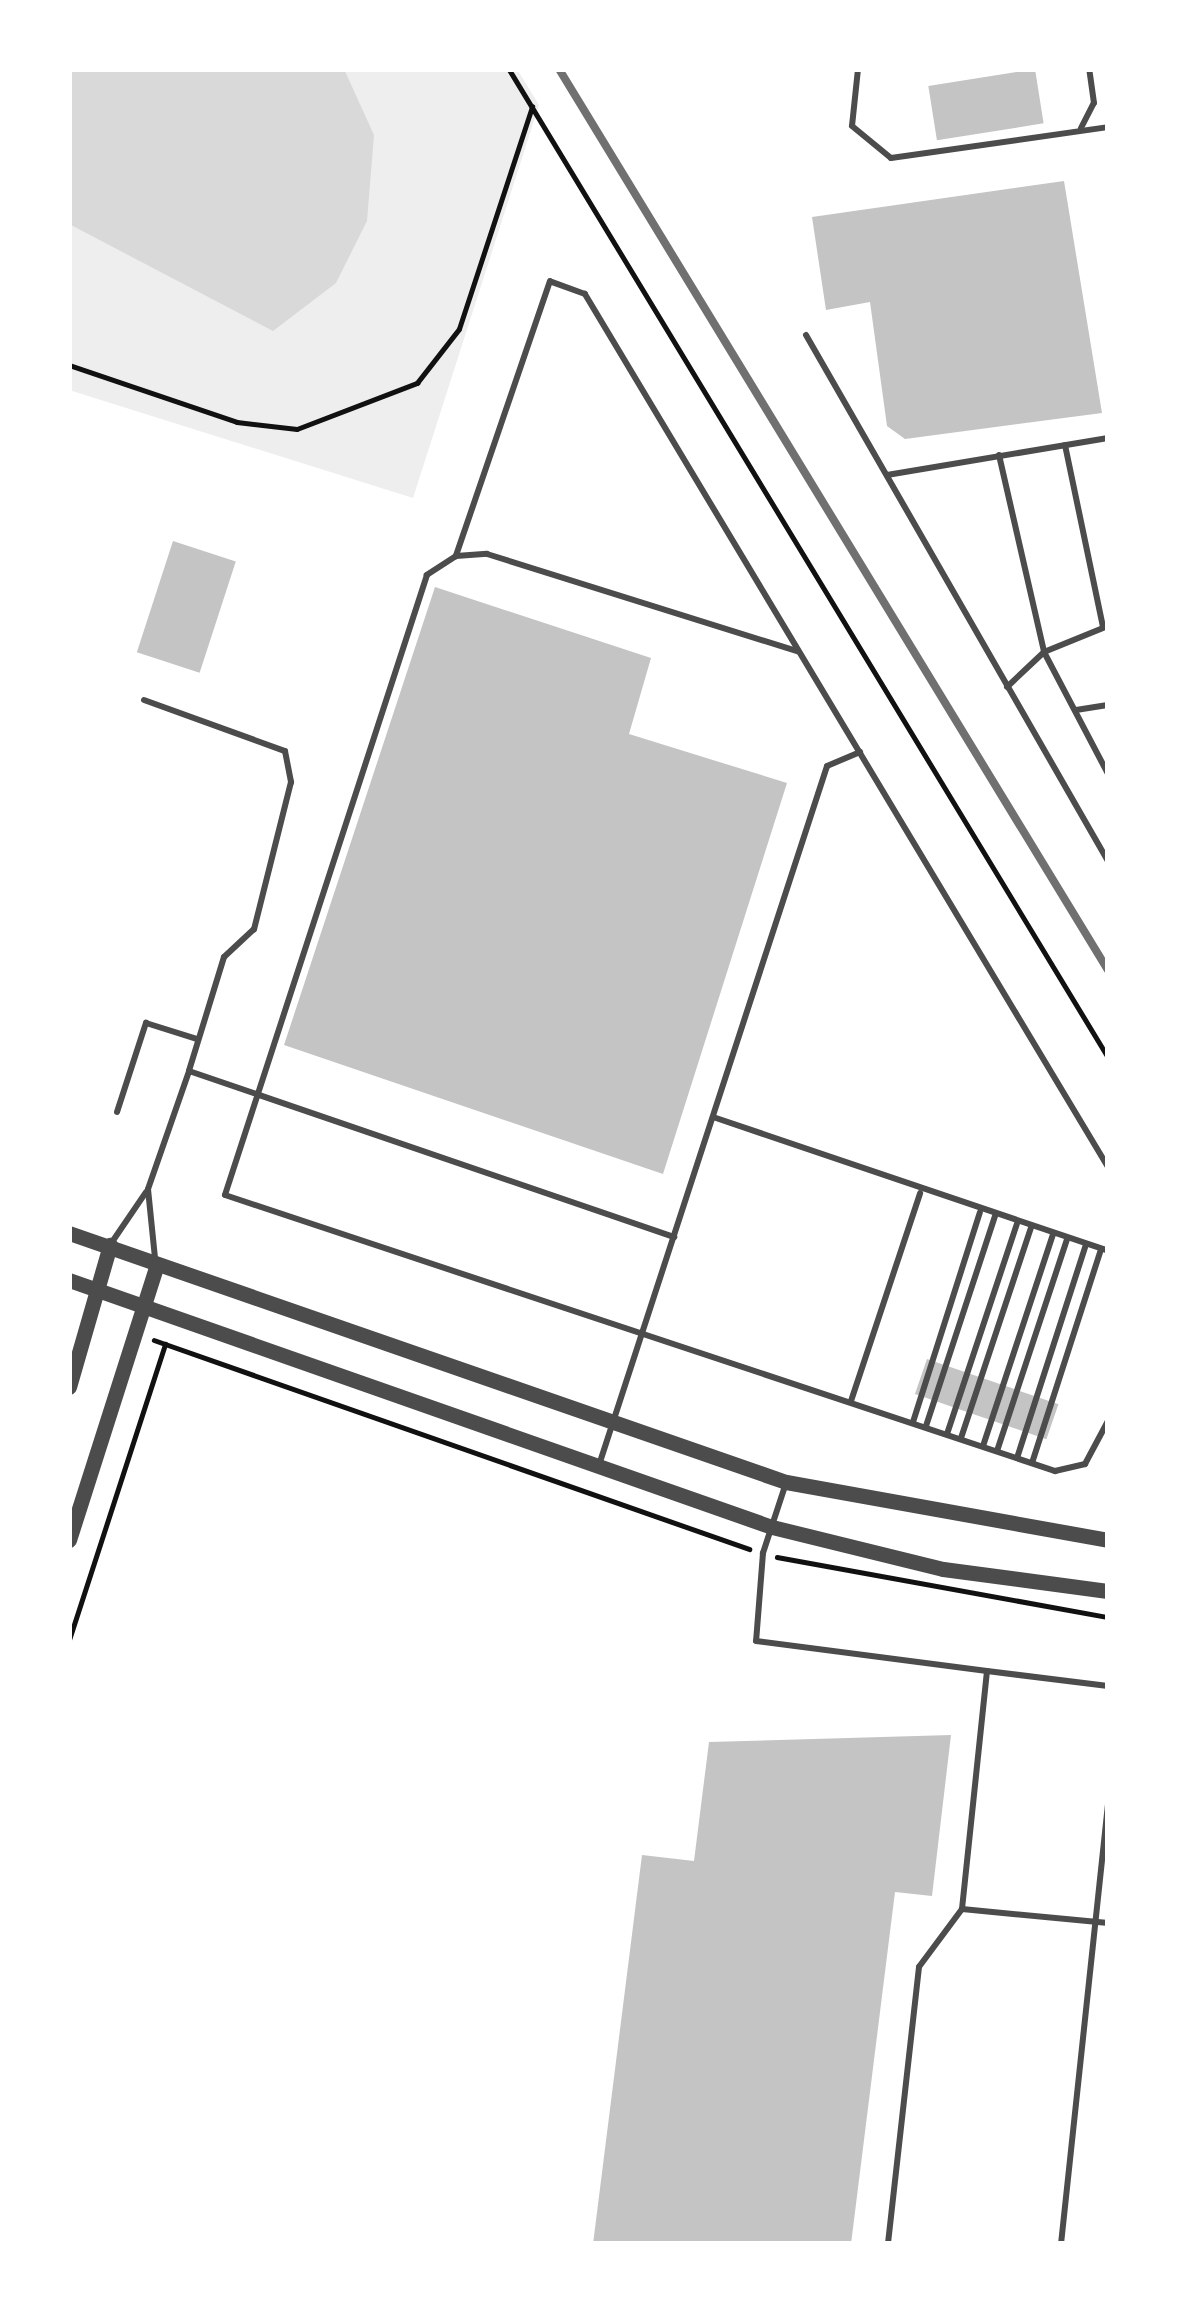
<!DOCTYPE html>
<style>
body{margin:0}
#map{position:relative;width:1177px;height:2313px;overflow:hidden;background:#fff;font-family:Barlow,sans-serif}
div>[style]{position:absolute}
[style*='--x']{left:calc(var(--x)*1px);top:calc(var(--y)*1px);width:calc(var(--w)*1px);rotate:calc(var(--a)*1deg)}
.green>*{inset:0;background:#eee}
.water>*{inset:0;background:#d9d9d9}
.building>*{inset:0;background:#c4c4c4;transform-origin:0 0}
.path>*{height:4.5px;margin:-2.25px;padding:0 2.25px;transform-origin:2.25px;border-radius:2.25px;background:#111}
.service>*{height:6px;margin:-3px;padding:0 3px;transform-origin:3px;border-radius:3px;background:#4c4c4c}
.tertiary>*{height:15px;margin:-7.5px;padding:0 7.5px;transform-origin:7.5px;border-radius:7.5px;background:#4c4c4c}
.rail>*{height:8px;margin:-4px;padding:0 4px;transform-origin:4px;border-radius:4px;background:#707070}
span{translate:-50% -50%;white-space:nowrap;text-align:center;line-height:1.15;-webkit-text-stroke:9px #fff;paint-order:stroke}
.frame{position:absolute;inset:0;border:72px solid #fff;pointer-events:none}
</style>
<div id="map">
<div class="green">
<i style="clip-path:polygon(69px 69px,517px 69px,539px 105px,413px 498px,69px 390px)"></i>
</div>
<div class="water">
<i style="clip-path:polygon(69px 69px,344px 69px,374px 135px,367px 221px,336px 283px,273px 331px,69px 224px)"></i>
</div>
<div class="building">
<i style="left:1035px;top:69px;width:55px;height:108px;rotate:81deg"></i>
<i style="clip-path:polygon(1064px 181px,1102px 413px,905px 439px,887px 426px,870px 302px,826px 310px,812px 217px)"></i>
<i style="left:173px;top:541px;width:66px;height:117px;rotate:18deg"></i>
<i style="clip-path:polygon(435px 587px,651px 658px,629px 734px,787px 783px,663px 1174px,284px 1045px)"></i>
<i style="left:927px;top:1359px;width:139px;height:37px;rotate:19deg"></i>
<i style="clip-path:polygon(951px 1735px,932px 1896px,895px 1892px,851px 2244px,593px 2244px,642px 1855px,694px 1861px,709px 1742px)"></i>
</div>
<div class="path">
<i style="--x:509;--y:69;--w:1155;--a:58.77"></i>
<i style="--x:69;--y:365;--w:177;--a:18.7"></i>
<i style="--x:237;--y:422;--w:60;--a:6.7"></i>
<i style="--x:297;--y:429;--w:129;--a:-21"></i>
<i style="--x:417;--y:383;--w:68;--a:-52.1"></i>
<i style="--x:459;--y:329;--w:234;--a:-71.8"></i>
<i style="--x:154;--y:1340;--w:631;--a:19.35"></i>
<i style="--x:777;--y:1557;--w:336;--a:10.3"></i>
<i style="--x:69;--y:1640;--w:311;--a:-72"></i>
</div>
<div class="service">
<i style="--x:858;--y:69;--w:57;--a:96"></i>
<i style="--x:852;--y:126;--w:50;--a:39.4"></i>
<i style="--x:891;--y:158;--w:219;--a:-8.1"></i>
<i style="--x:1081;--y:128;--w:28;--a:-63"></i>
<i style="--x:1094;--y:103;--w:34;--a:-98"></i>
<i style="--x:806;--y:335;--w:607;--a:60.14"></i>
<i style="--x:1065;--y:445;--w:186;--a:78.2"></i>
<i style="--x:999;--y:455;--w:202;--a:77.1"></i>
<i style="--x:1044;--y:652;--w:138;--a:62.3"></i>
<i style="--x:887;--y:475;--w:224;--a:-9.5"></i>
<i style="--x:456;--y:556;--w:31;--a:-4"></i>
<i style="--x:487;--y:554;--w:325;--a:17.4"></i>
<i style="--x:1007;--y:687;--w:51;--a:-43.4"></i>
<i style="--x:1044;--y:652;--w:69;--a:-22.1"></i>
<i style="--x:144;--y:700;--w:150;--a:19.9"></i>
<i style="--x:285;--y:751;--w:32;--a:79"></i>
<i style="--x:291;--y:782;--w:152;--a:104.1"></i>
<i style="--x:254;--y:929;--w:41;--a:137"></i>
<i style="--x:224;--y:957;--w:119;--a:107.1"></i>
<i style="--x:1076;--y:710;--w:32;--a:-9"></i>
<i style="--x:117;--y:1112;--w:94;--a:-72"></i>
<i style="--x:146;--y:1023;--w:53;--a:17.4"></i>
<i style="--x:713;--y:1117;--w:417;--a:18.7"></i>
<i style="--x:1108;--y:1167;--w:1018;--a:-120.93"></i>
<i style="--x:585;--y:294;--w:37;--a:-160"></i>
<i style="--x:550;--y:281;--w:291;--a:108.9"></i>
<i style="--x:456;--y:556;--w:35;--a:147"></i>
<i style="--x:427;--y:575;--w:652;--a:108.05"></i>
<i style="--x:225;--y:1195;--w:875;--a:18.39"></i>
<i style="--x:1055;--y:1471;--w:31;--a:-13"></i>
<i style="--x:1085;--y:1464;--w:49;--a:-61.9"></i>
<i style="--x:110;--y:1245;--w:64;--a:-55.8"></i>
<i style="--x:155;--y:1258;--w:69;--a:-95.8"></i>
<i style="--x:148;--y:1189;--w:125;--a:-70.8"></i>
<i style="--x:189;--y:1071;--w:513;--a:18.89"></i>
<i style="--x:851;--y:1401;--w:219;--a:-71.6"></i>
<i style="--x:913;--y:1422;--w:220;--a:-72.3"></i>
<i style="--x:926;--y:1426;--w:221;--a:-71.8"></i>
<i style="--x:947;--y:1434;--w:222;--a:-71.6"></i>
<i style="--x:961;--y:1438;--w:222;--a:-71.6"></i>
<i style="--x:983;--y:1446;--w:223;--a:-71.7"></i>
<i style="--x:997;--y:1451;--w:223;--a:-71.7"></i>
<i style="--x:1017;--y:1458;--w:224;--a:-72.1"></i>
<i style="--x:1032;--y:1463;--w:225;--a:-72.1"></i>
<i style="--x:599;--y:1465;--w:735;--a:-71.93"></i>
<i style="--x:827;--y:766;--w:36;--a:-23"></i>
<i style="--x:785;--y:1486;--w:71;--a:108.2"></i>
<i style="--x:763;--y:1553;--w:88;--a:94.5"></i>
<i style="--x:756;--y:1641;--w:233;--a:7.4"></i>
<i style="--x:987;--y:1671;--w:239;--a:96"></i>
<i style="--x:962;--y:1909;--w:72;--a:126.6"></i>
<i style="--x:919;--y:1967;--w:279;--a:96.4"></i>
<i style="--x:987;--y:1671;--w:122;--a:7.1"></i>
<i style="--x:962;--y:1909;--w:147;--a:5.5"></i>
<i style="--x:1061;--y:2244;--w:443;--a:-83.9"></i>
</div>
<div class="tertiary">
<i style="--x:69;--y:1233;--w:759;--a:19.15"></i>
<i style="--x:786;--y:1482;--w:327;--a:10.2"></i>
<i style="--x:69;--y:1280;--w:745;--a:19.36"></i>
<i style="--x:772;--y:1527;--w:176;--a:13.8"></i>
<i style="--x:943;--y:1569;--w:166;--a:7.6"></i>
<i style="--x:69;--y:1387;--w:148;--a:-73.9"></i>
<i style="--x:69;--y:1540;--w:287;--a:-72.3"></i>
</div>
<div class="rail">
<i style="--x:559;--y:69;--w:1055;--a:58.65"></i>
</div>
<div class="frame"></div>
</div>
